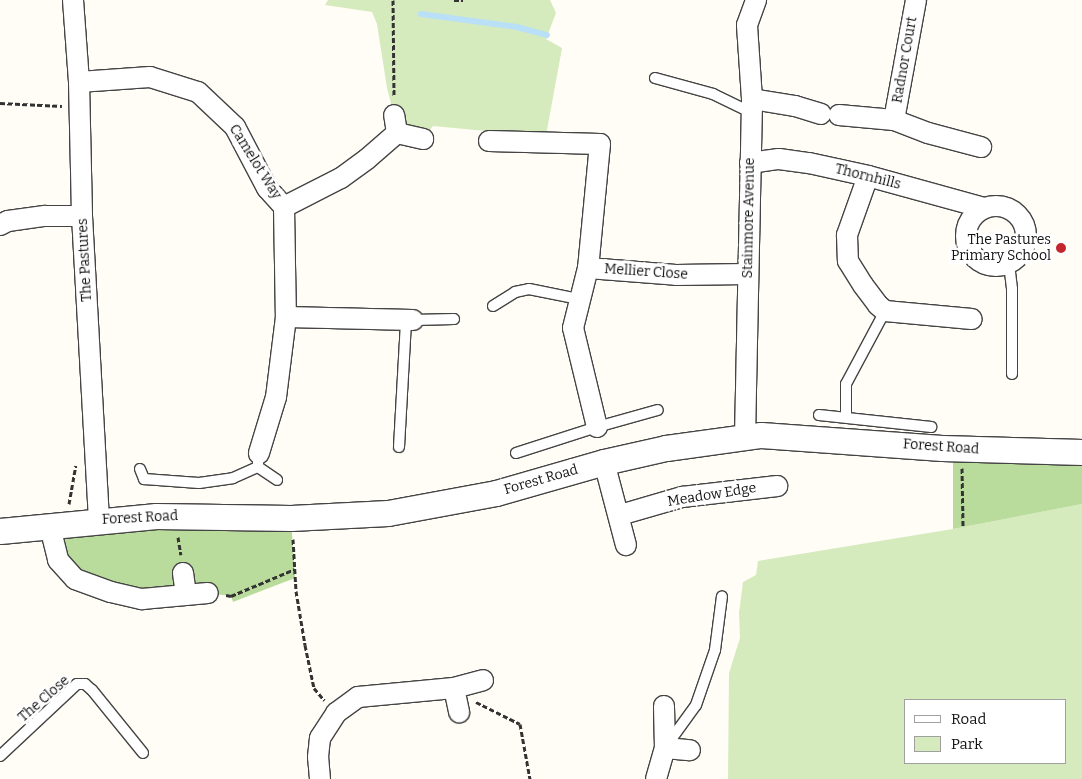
<!DOCTYPE html>
<style>
body{margin:0}
#map{position:relative;width:1082px;height:779px;overflow:hidden;background:#fffdf5;font-family:Bitter,serif}
div>[style]{position:absolute}
[style*='--x']{left:calc(var(--x)*1px);top:calc(var(--y)*1px);width:calc(var(--w)*1px);rotate:calc(var(--a)*1deg)}
.green>*{inset:0;background:#d5ebbd}
.forest>*{inset:0;background:#b9dc9c}
.stream>*{height:5.5px;margin:-2.75px;padding:0 2.75px;transform-origin:2.75px;border-radius:2.75px;background:#b9e0f7}
.path>*{height:3px;margin-top:-1.5px;transform-origin:0;background:repeating-linear-gradient(90deg,#333 0 5px,transparent 0 7.5px)}
.roads{filter:drop-shadow(1px 0 #444) drop-shadow(-1px 0 #444) drop-shadow(0 1px #444) drop-shadow(0 -1px #444)}
.service>*{height:10px;margin:-5px;padding:0 5px;transform-origin:5px;border-radius:5px;background:#fff}
.minor>*{height:20px;margin:-10px;padding:0 10px;transform-origin:10px;border-radius:10px;background:#fff}
.minor>.ring{margin:-10px;padding:0;box-sizing:content-box;background:none;border:20px solid #fff;border-radius:50%}
.tertiary>*{height:25px;margin:-12.5px;padding:0 12.5px;transform-origin:12.5px;border-radius:12.5px;background:#fff}
.dots>*{width:14px;height:14px;translate:-50% -50%;box-sizing:border-box;border:2px solid #fff;border-radius:50%}
span{translate:-50% -50%;white-space:nowrap;text-align:center;line-height:1.15;-webkit-text-stroke:5px #fff;paint-order:stroke}
.street-label{font-size:14px;color:#111}
.poi-label{font-size:14px;color:#111}
.right{translate:-100% -50%;text-align:right}
.legend{position:absolute;left:904px;top:699px;width:162px;height:65px;box-sizing:border-box;background:#fff;border:1px solid #a0a0a0;margin:0;padding:6px 9px;list-style:none;font-size:15px;color:#111}
.legend li{display:flex;align-items:center;gap:10px;height:25px}
.legend b{width:25px;border:1px solid #a0a0a0}
</style>
<div id="map">
<div class="green">
<i style="clip-path:polygon(328px 0,550px 0,556px 13px,546px 39px,562px 48px,545px 141px,489px 141px,486px 131px,433px 126px,423px 139px,394px 115px,387px 88px,377px 24px,372px 12px,325px 5px)"></i>
<i style="clip-path:polygon(evenodd,1082px 504px,1082px 779px,728px 779px,729px 673px,740px 638px,739px 613px,743px 582px,756px 575px,758px 561px,953px 529px,1082px 504px,906px 700px,1066px 700px,1066px 763px,906px 763px,906px 700px)"></i>
</div>
<div class="forest">
<i style="clip-path:polygon(953px 448px,1082px 452px,1082px 504px,953px 529px)"></i>
<i style="clip-path:polygon(291px 518px,295px 578px,233px 602px,231px 596px,206px 593px,142px 599px,57px 561px,61px 526px)"></i>
</div>
<div class="stream">
<i style="--x:421;--y:14;--w:97;--a:7.7"></i>
<i style="--x:517;--y:27;--w:31;--a:15"></i>
</div>
<div class="path">
<i style="--x:393;--y:0;--w:97;--a:89.4"></i>
<i style="--x:454;--y:0;--w:9;--a:0"></i>
<i style="--x:0;--y:103;--w:62;--a:2.8"></i>
<i style="--x:962;--y:468;--w:59;--a:89"></i>
<i style="--x:69;--y:504;--w:39;--a:-80"></i>
<i style="--x:178;--y:537;--w:18;--a:81"></i>
<i style="--x:293;--y:539;--w:52;--a:86.7"></i>
<i style="--x:296;--y:591;--w:55;--a:80.5"></i>
<i style="--x:305;--y:645;--w:44;--a:78.2"></i>
<i style="--x:314;--y:688;--w:16;--a:50"></i>
<i style="--x:226;--y:595;--w:5;--a:11"></i>
<i style="--x:231;--y:596;--w:69;--a:-22.9"></i>
<i style="--x:476;--y:702;--w:49;--a:26.6"></i>
<i style="--x:520;--y:724;--w:56;--a:79.7"></i>
</div>
<div class="roads">
<div class="service">
<i style="--x:655;--y:78;--w:60;--a:15.4"></i>
<i style="--x:713;--y:94;--w:43;--a:26"></i>
<i style="--x:1009;--y:264;--w:25;--a:83"></i>
<i style="--x:1012;--y:289;--w:85;--a:90"></i>
<i style="--x:493;--y:306;--w:26;--a:-32"></i>
<i style="--x:515;--y:292;--w:14;--a:-12"></i>
<i style="--x:529;--y:289;--w:50;--a:11.5"></i>
<i style="--x:413;--y:320;--w:41;--a:-1.4"></i>
<i style="--x:819;--y:415;--w:113;--a:6.1"></i>
<i style="--x:846;--y:417;--w:33;--a:-90"></i>
<i style="--x:846;--y:384;--w:83;--a:-61.9"></i>
<i style="--x:399;--y:447;--w:127;--a:-86.8"></i>
<i style="--x:516;--y:453;--w:85;--a:-17.8"></i>
<i style="--x:597;--y:427;--w:63;--a:-15.6"></i>
<i style="--x:258;--y:462;--w:5;--a:90"></i>
<i style="--x:258;--y:467;--w:23;--a:34"></i>
<i style="--x:140;--y:469;--w:11;--a:68"></i>
<i style="--x:144;--y:479;--w:55;--a:4.2"></i>
<i style="--x:199;--y:483;--w:34;--a:-8"></i>
<i style="--x:233;--y:478;--w:27;--a:-24"></i>
<i style="--x:667;--y:745;--w:49;--a:-54.1"></i>
<i style="--x:696;--y:705;--w:58;--a:-70.9"></i>
<i style="--x:715;--y:650;--w:54;--a:-82.6"></i>
<i style="--x:0;--y:756;--w:105;--a:-43.1"></i>
<i style="--x:77;--y:684;--w:8;--a:0"></i>
<i style="--x:85;--y:684;--w:9;--a:41"></i>
<i style="--x:92;--y:690;--w:81;--a:51"></i>
</div>
<div class="minor">
<i style="--x:73;--y:0;--w:82;--a:85.8"></i>
<i style="--x:79;--y:82;--w:134;--a:88.7"></i>
<i style="--x:82;--y:216;--w:304;--a:86.8"></i>
<i style="--x:79;--y:82;--w:71;--a:-4"></i>
<i style="--x:150;--y:77;--w:50;--a:17.4"></i>
<i style="--x:198;--y:92;--w:51;--a:43.4"></i>
<i style="--x:235;--y:127;--w:69;--a:62.3"></i>
<i style="--x:267;--y:188;--w:25;--a:48"></i>
<i style="--x:284;--y:207;--w:110;--a:89"></i>
<i style="--x:286;--y:317;--w:81;--a:97.1"></i>
<i style="--x:276;--y:397;--w:59;--a:106.9"></i>
<i style="--x:752;--y:99;--w:44;--a:9.2"></i>
<i style="--x:795;--y:106;--w:27;--a:17"></i>
<i style="--x:839;--y:115;--w:55;--a:5.2"></i>
<i style="--x:894;--y:120;--w:36;--a:21"></i>
<i style="--x:928;--y:133;--w:55;--a:14.8"></i>
<i style="--x:894;--y:120;--w:122;--a:-79.6"></i>
<i style="--x:397;--y:133;--w:27;--a:13"></i>
<i style="--x:489;--y:141;--w:111;--a:1.5"></i>
<i style="--x:600;--y:144;--w:125;--a:95.5"></i>
<i style="--x:750;--y:163;--w:29;--a:-8"></i>
<i style="--x:779;--y:159;--w:30;--a:8"></i>
<i style="--x:809;--y:163;--w:60;--a:12.4"></i>
<i style="--x:868;--y:176;--w:120;--a:15.4"></i>
<i style="--x:868;--y:176;--w:63;--a:109.6"></i>
<i style="--x:847;--y:235;--w:26;--a:88"></i>
<i style="--x:848;--y:261;--w:28;--a:58"></i>
<i style="--x:863;--y:285;--w:25;--a:53"></i>
<i style="--x:878;--y:305;--w:9;--a:41"></i>
<i style="--x:885;--y:311;--w:87;--a:5.3"></i>
<i class="ring" style="left:966px;top:206px;width:40px;height:40px"></i>
<i style="--x:284;--y:207;--w:64;--a:-27"></i>
<i style="--x:341;--y:178;--w:32;--a:-36"></i>
<i style="--x:367;--y:159;--w:40;--a:-41"></i>
<i style="--x:397;--y:133;--w:18;--a:-99"></i>
<i style="--x:0;--y:225;--w:9;--a:-27"></i>
<i style="--x:8;--y:221;--w:37;--a:-8"></i>
<i style="--x:45;--y:216;--w:37;--a:0"></i>
<i style="--x:286;--y:317;--w:127;--a:1.4"></i>
<i style="--x:597;--y:427;--w:102;--a:-103.6"></i>
<i style="--x:573;--y:328;--w:62;--a:-76"></i>
<i style="--x:588;--y:268;--w:88;--a:4.5"></i>
<i style="--x:676;--y:275;--w:72;--a:-0.8"></i>
<i style="--x:745;--y:437;--w:338;--a:-88.8"></i>
<i style="--x:752;--y:99;--w:74;--a:-93.9"></i>
<i style="--x:747;--y:25;--w:27;--a:-70"></i>
<i style="--x:604;--y:462;--w:86;--a:75.2"></i>
<i style="--x:620;--y:515;--w:65;--a:-16.2"></i>
<i style="--x:682;--y:497;--w:96;--a:-6.6"></i>
<i style="--x:50;--y:527;--w:34;--a:76"></i>
<i style="--x:58;--y:560;--w:25;--a:48"></i>
<i style="--x:75;--y:579;--w:38;--a:20"></i>
<i style="--x:111;--y:592;--w:32;--a:13"></i>
<i style="--x:142;--y:599;--w:66;--a:-5.2"></i>
<i style="--x:183;--y:573;--w:22;--a:82"></i>
<i style="--x:454;--y:688;--w:25;--a:78"></i>
<i style="--x:665;--y:748;--w:25;--a:5"></i>
<i style="--x:320;--y:779;--w:22;--a:-95"></i>
<i style="--x:318;--y:757;--w:19;--a:-84"></i>
<i style="--x:320;--y:738;--w:30;--a:-57"></i>
<i style="--x:336;--y:713;--w:27;--a:-36"></i>
<i style="--x:358;--y:697;--w:96;--a:-5.4"></i>
<i style="--x:454;--y:688;--w:30;--a:-15"></i>
<i style="--x:656;--y:779;--w:32;--a:-74"></i>
<i style="--x:665;--y:748;--w:42;--a:-91.4"></i>
</div>
<div class="tertiary">
<i style="--x:0;--y:531;--w:157;--a:-5.5"></i>
<i style="--x:156;--y:516;--w:135;--a:0.8"></i>
<i style="--x:291;--y:518;--w:97;--a:-3"></i>
<i style="--x:388;--y:513;--w:110;--a:-10.5"></i>
<i style="--x:496;--y:493;--w:112;--a:-16"></i>
<i style="--x:604;--y:462;--w:64;--a:-12.7"></i>
<i style="--x:666;--y:448;--w:96;--a:-7.8"></i>
<i style="--x:761;--y:435;--w:181;--a:4.1"></i>
<i style="--x:942;--y:448;--w:140;--a:1.6"></i>
</div>
</div>
<div class="dots">
<i style="left:1061px;top:248px;background:#c4262e"></i>
</div>
<div class="street-label">
<span style="left:905px;top:60px;rotate:-80deg">Radnor Court</span>
<span style="left:255px;top:162px;rotate:58deg">Camelot Way</span>
<span style="left:868px;top:177px;rotate:14deg">Thornhills</span>
<span style="left:749px;top:218px;rotate:-89deg">Stainmore Avenue</span>
<span style="left:85px;top:260px;rotate:-93deg">The Pastures</span>
<span style="left:646px;top:272px;rotate:4deg">Mellier Close</span>
<span style="left:941px;top:447px;rotate:4deg">Forest Road</span>
<span style="left:541px;top:480px;rotate:-16deg">Forest Road</span>
<span style="left:712px;top:495px;rotate:-9deg">Meadow Edge</span>
<span style="left:140px;top:518px;rotate:-3deg">Forest Road</span>
<span style="left:44px;top:699px;rotate:-41deg">The Close</span>
</div>
<div class="poi-label">
<span class="right" style="left:1051px;top:248px">The Pastures<br>Primary School</span>
</div>
<ul class="legend">
<li><b style="height:6px;background:#fff"></b>Road</li>
<li><b style="height:14px;background:#d5ebbd"></b>Park</li>
</ul>
</div>
